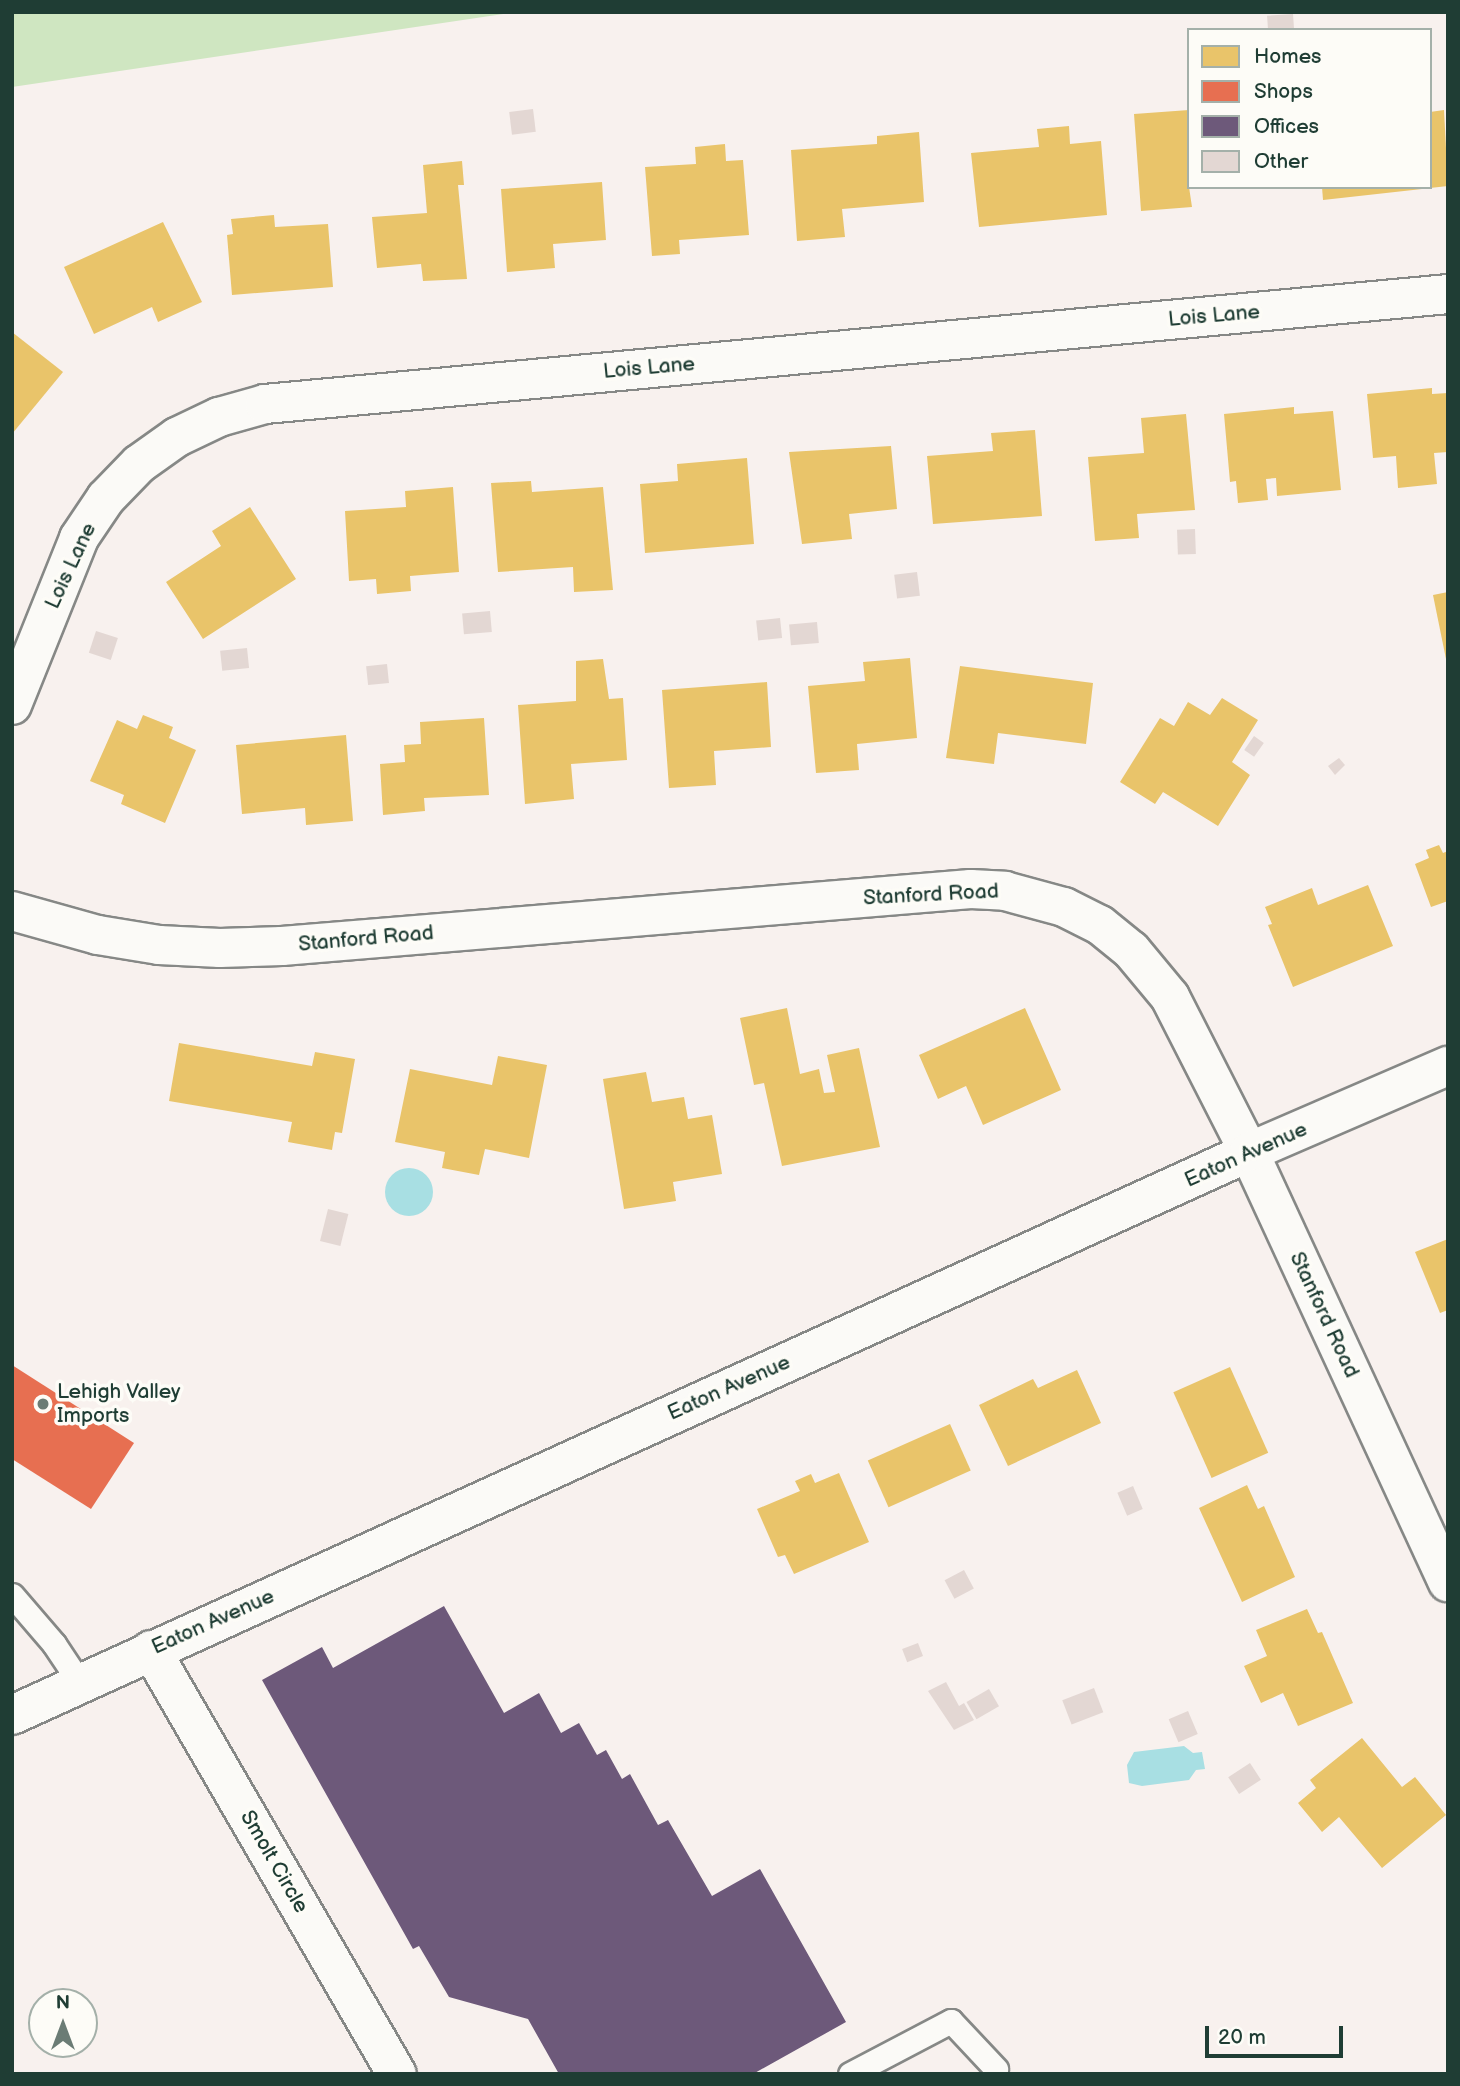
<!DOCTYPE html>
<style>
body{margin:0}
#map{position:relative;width:1460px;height:2086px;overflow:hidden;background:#f8f1ee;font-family:"Balsamiq Sans",sans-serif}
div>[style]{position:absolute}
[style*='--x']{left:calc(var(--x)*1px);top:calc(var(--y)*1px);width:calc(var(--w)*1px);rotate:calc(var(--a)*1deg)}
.green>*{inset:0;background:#cfe6c1}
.water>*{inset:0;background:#a8dfe3}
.round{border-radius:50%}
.homes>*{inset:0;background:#e9c46a;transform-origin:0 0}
.shops>*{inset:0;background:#e76f51}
.offices>*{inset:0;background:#6d597a}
.building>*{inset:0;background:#e3d7d3;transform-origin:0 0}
.roads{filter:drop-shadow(2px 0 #868886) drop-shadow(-2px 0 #868886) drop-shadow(0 2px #868886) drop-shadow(0 -2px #868886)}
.service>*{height:23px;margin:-11.5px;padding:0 11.5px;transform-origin:11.5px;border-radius:11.5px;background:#fbfaf7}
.minor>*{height:38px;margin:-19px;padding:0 19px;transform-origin:19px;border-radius:19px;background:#fbfaf7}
.tertiary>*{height:38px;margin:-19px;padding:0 19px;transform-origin:19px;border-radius:19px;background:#fbfaf7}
.dots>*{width:19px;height:19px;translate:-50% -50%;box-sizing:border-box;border:4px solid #fdfcf7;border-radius:50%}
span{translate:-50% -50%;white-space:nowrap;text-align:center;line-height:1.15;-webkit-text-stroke:7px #fdfcf7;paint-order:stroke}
.street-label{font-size:21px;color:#1f3d34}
.poi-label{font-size:21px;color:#1f3d34}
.left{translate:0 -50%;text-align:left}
.frame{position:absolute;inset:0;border:14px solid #1f3d34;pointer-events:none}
.legend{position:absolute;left:1187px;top:28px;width:245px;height:161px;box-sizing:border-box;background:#fdfcf7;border:2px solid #a4b0a9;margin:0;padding:9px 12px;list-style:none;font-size:21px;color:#1f3d34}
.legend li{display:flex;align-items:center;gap:14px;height:35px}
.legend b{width:35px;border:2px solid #a4b0a9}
.north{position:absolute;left:28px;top:1988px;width:70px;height:70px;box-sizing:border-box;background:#fdfcf7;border:2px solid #a4b0a9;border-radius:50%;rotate:0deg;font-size:19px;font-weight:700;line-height:28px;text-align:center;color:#1f3d34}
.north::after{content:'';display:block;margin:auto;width:24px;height:32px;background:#6b7c75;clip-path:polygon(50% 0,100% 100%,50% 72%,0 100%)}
.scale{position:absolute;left:1205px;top:2026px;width:138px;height:32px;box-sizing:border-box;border:4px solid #1f3d34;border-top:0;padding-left:9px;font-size:21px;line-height:24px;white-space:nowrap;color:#1f3d34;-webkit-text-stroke:5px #fdfcf7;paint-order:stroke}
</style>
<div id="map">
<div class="green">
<i style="clip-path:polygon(12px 12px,516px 12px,12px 87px)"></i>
</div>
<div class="water">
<i class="round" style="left:385px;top:1168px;width:48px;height:48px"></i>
<i style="clip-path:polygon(1184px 1746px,1193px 1753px,1202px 1752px,1205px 1769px,1196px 1770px,1189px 1780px,1142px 1786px,1129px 1783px,1127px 1765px,1134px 1752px)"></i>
</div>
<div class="homes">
<i style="clip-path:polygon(1189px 110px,1189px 187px,1192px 207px,1141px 211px,1134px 114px)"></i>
<i style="clip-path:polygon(1444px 110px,1448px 186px,1430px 188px,1430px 112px)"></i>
<i style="clip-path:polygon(1069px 126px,1070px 144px,1101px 141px,1107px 215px,979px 227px,971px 153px,1039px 147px,1037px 129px)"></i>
<i style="clip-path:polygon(919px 132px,924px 202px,842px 209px,845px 237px,797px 241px,791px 150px,877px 144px,877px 136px)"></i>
<i style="clip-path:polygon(725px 144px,726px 161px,743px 160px,749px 235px,679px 240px,680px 254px,652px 256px,645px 167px,696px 164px,695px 147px)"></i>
<i style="clip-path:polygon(462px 161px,464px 185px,458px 185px,467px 279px,423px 281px,421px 264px,377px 268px,372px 217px,427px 213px,423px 165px)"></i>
<i style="clip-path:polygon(602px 182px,606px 240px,553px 244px,555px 268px,507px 272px,501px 189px)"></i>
<i style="clip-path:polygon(1322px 187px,1421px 187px,1422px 189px,1323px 200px)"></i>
<i style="clip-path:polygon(274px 215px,275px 227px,328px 224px,333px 287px,232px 295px,227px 235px,233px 234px,231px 219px)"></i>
<i style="clip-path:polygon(163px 222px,202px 302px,158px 322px,152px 307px,94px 334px,64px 267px)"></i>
<i style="clip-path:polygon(12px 332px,63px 372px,12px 434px)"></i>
<i style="clip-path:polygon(1432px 388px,1432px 394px,1448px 393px,1448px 452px,1434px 453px,1437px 484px,1398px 488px,1396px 456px,1373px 458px,1367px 394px)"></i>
<i style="clip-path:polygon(1294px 407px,1294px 414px,1333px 411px,1341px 490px,1277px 496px,1276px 478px,1266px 479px,1268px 500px,1238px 503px,1236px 481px,1230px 482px,1224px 414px)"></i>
<i style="clip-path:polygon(1186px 414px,1195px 510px,1137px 514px,1139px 538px,1095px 541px,1088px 457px,1144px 453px,1141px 418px)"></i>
<i style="clip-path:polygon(1035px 430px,1042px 516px,933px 524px,927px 456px,993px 451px,991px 433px)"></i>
<i style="clip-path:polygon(891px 446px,897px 509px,849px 514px,852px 539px,802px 544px,789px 452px)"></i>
<i style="clip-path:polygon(747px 458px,754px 544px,645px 553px,640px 484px,678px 481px,677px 464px)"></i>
<i style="clip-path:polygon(531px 481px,532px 492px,603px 487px,613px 590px,574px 592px,573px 567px,498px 572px,491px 483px)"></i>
<i style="clip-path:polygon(453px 487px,459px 572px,410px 576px,411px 591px,377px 594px,376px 579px,349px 581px,345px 511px,406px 507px,405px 491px)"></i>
<i style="clip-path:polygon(250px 507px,296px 579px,203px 639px,166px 582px,221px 546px,212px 531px)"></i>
<i style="clip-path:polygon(1448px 592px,1448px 664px,1447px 664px,1433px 595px)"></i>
<i style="clip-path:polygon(910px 658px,917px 738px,857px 744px,859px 770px,816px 773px,808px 686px,865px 681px,863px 662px)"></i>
<i style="clip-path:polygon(603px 659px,609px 699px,623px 698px,627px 760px,571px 764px,574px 799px,525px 804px,518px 705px,576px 701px,576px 661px)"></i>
<i style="clip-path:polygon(960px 666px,1093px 683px,1086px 744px,998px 733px,994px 764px,946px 758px)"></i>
<i style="clip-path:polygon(767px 682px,771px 747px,714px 751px,716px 785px,669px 788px,662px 690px)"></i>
<i style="clip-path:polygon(1222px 698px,1258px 720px,1232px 762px,1250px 775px,1218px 826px,1163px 792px,1155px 804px,1120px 782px,1160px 718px,1174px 726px,1188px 702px,1210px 715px)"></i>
<i style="clip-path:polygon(143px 715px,173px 727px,169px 738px,196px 750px,165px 823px,121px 804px,124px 795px,90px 781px,117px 720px,137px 729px)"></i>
<i style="clip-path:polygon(484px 718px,489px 795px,424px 798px,425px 811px,383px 815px,380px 764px,405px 762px,404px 745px,421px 744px,420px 722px)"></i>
<i style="clip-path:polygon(346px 735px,353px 821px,306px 825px,305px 808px,242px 814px,236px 745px)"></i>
<i style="clip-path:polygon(1439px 845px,1443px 853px,1448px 851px,1448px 901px,1431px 907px,1415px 864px,1429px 858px,1426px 850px)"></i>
<i style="clip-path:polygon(1368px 885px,1393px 946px,1293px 987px,1268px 925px,1272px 924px,1265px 907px,1312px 888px,1318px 905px)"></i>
<i style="clip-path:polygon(787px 1008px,800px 1074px,819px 1069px,824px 1093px,835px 1092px,827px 1055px,859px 1048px,880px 1147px,782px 1166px,764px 1083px,754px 1085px,740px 1018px)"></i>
<i style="clip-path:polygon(1025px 1008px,1061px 1090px,983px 1125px,966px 1086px,938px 1099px,919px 1055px)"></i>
<i style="clip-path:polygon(179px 1043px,312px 1066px,315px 1052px,355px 1059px,342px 1133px,335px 1132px,332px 1150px,288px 1142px,292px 1122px,169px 1101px)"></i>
<i style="clip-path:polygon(498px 1056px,547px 1065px,529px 1158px,485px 1149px,479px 1175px,442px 1168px,445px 1152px,395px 1142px,410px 1069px,492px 1085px)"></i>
<i style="clip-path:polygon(646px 1072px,652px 1102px,684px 1097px,688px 1119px,712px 1115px,722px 1174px,673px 1182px,676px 1201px,624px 1209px,603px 1079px)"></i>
<i style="clip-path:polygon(1448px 1239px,1448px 1310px,1440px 1313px,1415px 1252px)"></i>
<i style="left:1230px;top:1367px;width:94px;height:62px;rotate:66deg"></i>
<i style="clip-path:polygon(1077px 1370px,1101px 1423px,1008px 1466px,979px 1405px,1033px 1379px,1038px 1388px)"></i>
<i style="left:950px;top:1424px;width:51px;height:90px;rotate:66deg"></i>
<i style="clip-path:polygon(839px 1473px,869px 1542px,794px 1574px,785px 1555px,778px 1557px,757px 1509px,800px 1491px,795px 1481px,811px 1474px,815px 1483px)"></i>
<i style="clip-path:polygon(1247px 1485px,1258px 1509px,1264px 1506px,1295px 1577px,1242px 1602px,1199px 1508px)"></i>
<i style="clip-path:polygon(1307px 1609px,1318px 1633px,1322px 1632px,1353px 1703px,1298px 1726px,1283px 1693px,1261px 1703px,1244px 1666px,1267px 1656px,1256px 1630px)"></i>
<i style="clip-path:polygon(1362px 1738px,1402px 1787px,1415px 1777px,1446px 1815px,1382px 1868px,1339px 1817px,1322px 1832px,1298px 1803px,1316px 1788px,1310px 1780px)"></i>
</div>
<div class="shops">
<i style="clip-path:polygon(12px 1365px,134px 1443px,91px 1509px,12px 1459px)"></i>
</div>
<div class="offices">
<i style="clip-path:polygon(444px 1606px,504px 1713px,539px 1693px,561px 1733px,579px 1723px,597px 1755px,606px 1750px,622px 1779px,630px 1774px,658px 1825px,668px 1820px,712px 1896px,760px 1869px,846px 2022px,753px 2074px,559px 2074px,528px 2019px,449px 1997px,419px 1946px,413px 1949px,262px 1680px,322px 1647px,333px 1668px)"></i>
</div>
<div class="building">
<i style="left:1293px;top:14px;width:16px;height:26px;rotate:86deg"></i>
<i style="left:533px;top:109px;width:23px;height:24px;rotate:83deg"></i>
<i style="left:1195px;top:529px;width:25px;height:18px;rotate:88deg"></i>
<i style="left:917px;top:572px;width:24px;height:23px;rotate:83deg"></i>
<i style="left:490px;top:611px;width:21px;height:28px;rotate:85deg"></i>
<i style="left:780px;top:618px;width:20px;height:24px;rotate:84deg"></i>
<i style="left:817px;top:622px;width:21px;height:28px;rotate:85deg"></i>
<i style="left:96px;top:631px;width:23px;height:23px;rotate:18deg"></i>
<i style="left:247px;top:648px;width:20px;height:27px;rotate:84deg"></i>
<i style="left:387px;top:664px;width:19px;height:21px;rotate:84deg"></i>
<i style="left:1254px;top:736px;width:12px;height:17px;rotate:35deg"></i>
<i style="clip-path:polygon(1339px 758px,1345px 765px,1335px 775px,1328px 766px)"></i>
<i style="left:328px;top:1209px;width:21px;height:33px;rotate:14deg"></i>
<i style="left:1133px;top:1486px;width:25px;height:17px;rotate:67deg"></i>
<i style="left:964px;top:1570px;width:21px;height:22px;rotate:62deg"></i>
<i style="left:918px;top:1643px;width:14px;height:17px;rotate:69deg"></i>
<i style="clip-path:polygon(946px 1682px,959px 1706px,964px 1703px,974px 1720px,954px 1730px,928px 1691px)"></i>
<i style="left:1094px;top:1688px;width:26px;height:34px;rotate:69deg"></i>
<i style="left:989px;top:1689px;width:20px;height:26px;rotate:60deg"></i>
<i style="left:1188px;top:1711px;width:25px;height:21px;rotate:67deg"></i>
<i style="left:1250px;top:1763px;width:20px;height:26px;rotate:57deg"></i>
</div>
<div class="roads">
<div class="service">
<i style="--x:12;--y:1595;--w:65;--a:49.4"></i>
<i style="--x:54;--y:1644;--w:47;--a:56.3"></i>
<i style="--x:850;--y:2074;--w:114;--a:-27.7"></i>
<i style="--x:951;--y:2021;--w:66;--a:46.8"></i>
</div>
<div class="minor">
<i style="--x:12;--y:705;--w:180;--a:-68.1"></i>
<i style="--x:79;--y:538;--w:48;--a:-56"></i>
<i style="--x:106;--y:498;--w:47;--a:-45.9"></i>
<i style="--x:139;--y:464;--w:47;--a:-35.4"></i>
<i style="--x:177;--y:437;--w:47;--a:-25.5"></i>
<i style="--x:219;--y:417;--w:48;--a:-15.8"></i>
<i style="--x:265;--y:404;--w:1188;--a:-5.31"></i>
<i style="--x:12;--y:911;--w:89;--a:15.6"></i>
<i style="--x:98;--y:935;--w:62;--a:9.3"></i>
<i style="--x:159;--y:945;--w:61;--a:2.8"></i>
<i style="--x:220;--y:948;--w:62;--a:-1.8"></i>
<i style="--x:282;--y:946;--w:691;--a:-4.73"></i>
<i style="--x:971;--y:889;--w:34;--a:3"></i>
<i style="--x:1005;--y:891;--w:61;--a:15.2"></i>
<i style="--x:1064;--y:907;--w:40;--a:26.6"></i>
<i style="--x:1100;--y:925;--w:40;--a:39"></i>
<i style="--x:1131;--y:950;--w:61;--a:50.3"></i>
<i style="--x:1170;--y:997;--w:174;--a:63"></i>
<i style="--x:1249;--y:1152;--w:474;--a:65.2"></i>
<i style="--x:151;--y:1650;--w:490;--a:59.9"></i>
</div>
<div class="tertiary">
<i style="--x:12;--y:1715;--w:1359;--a:-24.47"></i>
<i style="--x:1249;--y:1152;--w:217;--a:-23.4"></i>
</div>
</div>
<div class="dots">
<i style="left:43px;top:1404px;background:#6b7c75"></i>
</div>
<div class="street-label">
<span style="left:1214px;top:316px;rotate:-5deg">Lois Lane</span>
<span style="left:649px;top:368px;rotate:-5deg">Lois Lane</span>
<span style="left:71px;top:566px;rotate:-65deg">Lois Lane</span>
<span style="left:931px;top:895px;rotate:-3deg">Stanford Road</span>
<span style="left:366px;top:939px;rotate:-5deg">Stanford Road</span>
<span style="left:1246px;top:1155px;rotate:-24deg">Eaton Avenue</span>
<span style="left:1324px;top:1315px;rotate:65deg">Stanford Road</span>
<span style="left:729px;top:1388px;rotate:-24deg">Eaton Avenue</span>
<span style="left:213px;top:1622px;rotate:-24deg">Eaton Avenue</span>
<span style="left:274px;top:1862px;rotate:60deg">Smolt Circle</span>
</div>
<div class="poi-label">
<span class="left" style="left:57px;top:1404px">Lehigh Valley<br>Imports</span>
</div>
<div class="frame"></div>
<ul class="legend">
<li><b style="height:19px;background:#e9c46a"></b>Homes</li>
<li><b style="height:19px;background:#e76f51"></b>Shops</li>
<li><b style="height:19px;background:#6d597a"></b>Offices</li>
<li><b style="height:19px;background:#e3d7d3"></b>Other</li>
</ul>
<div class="north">N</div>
<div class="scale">20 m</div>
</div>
